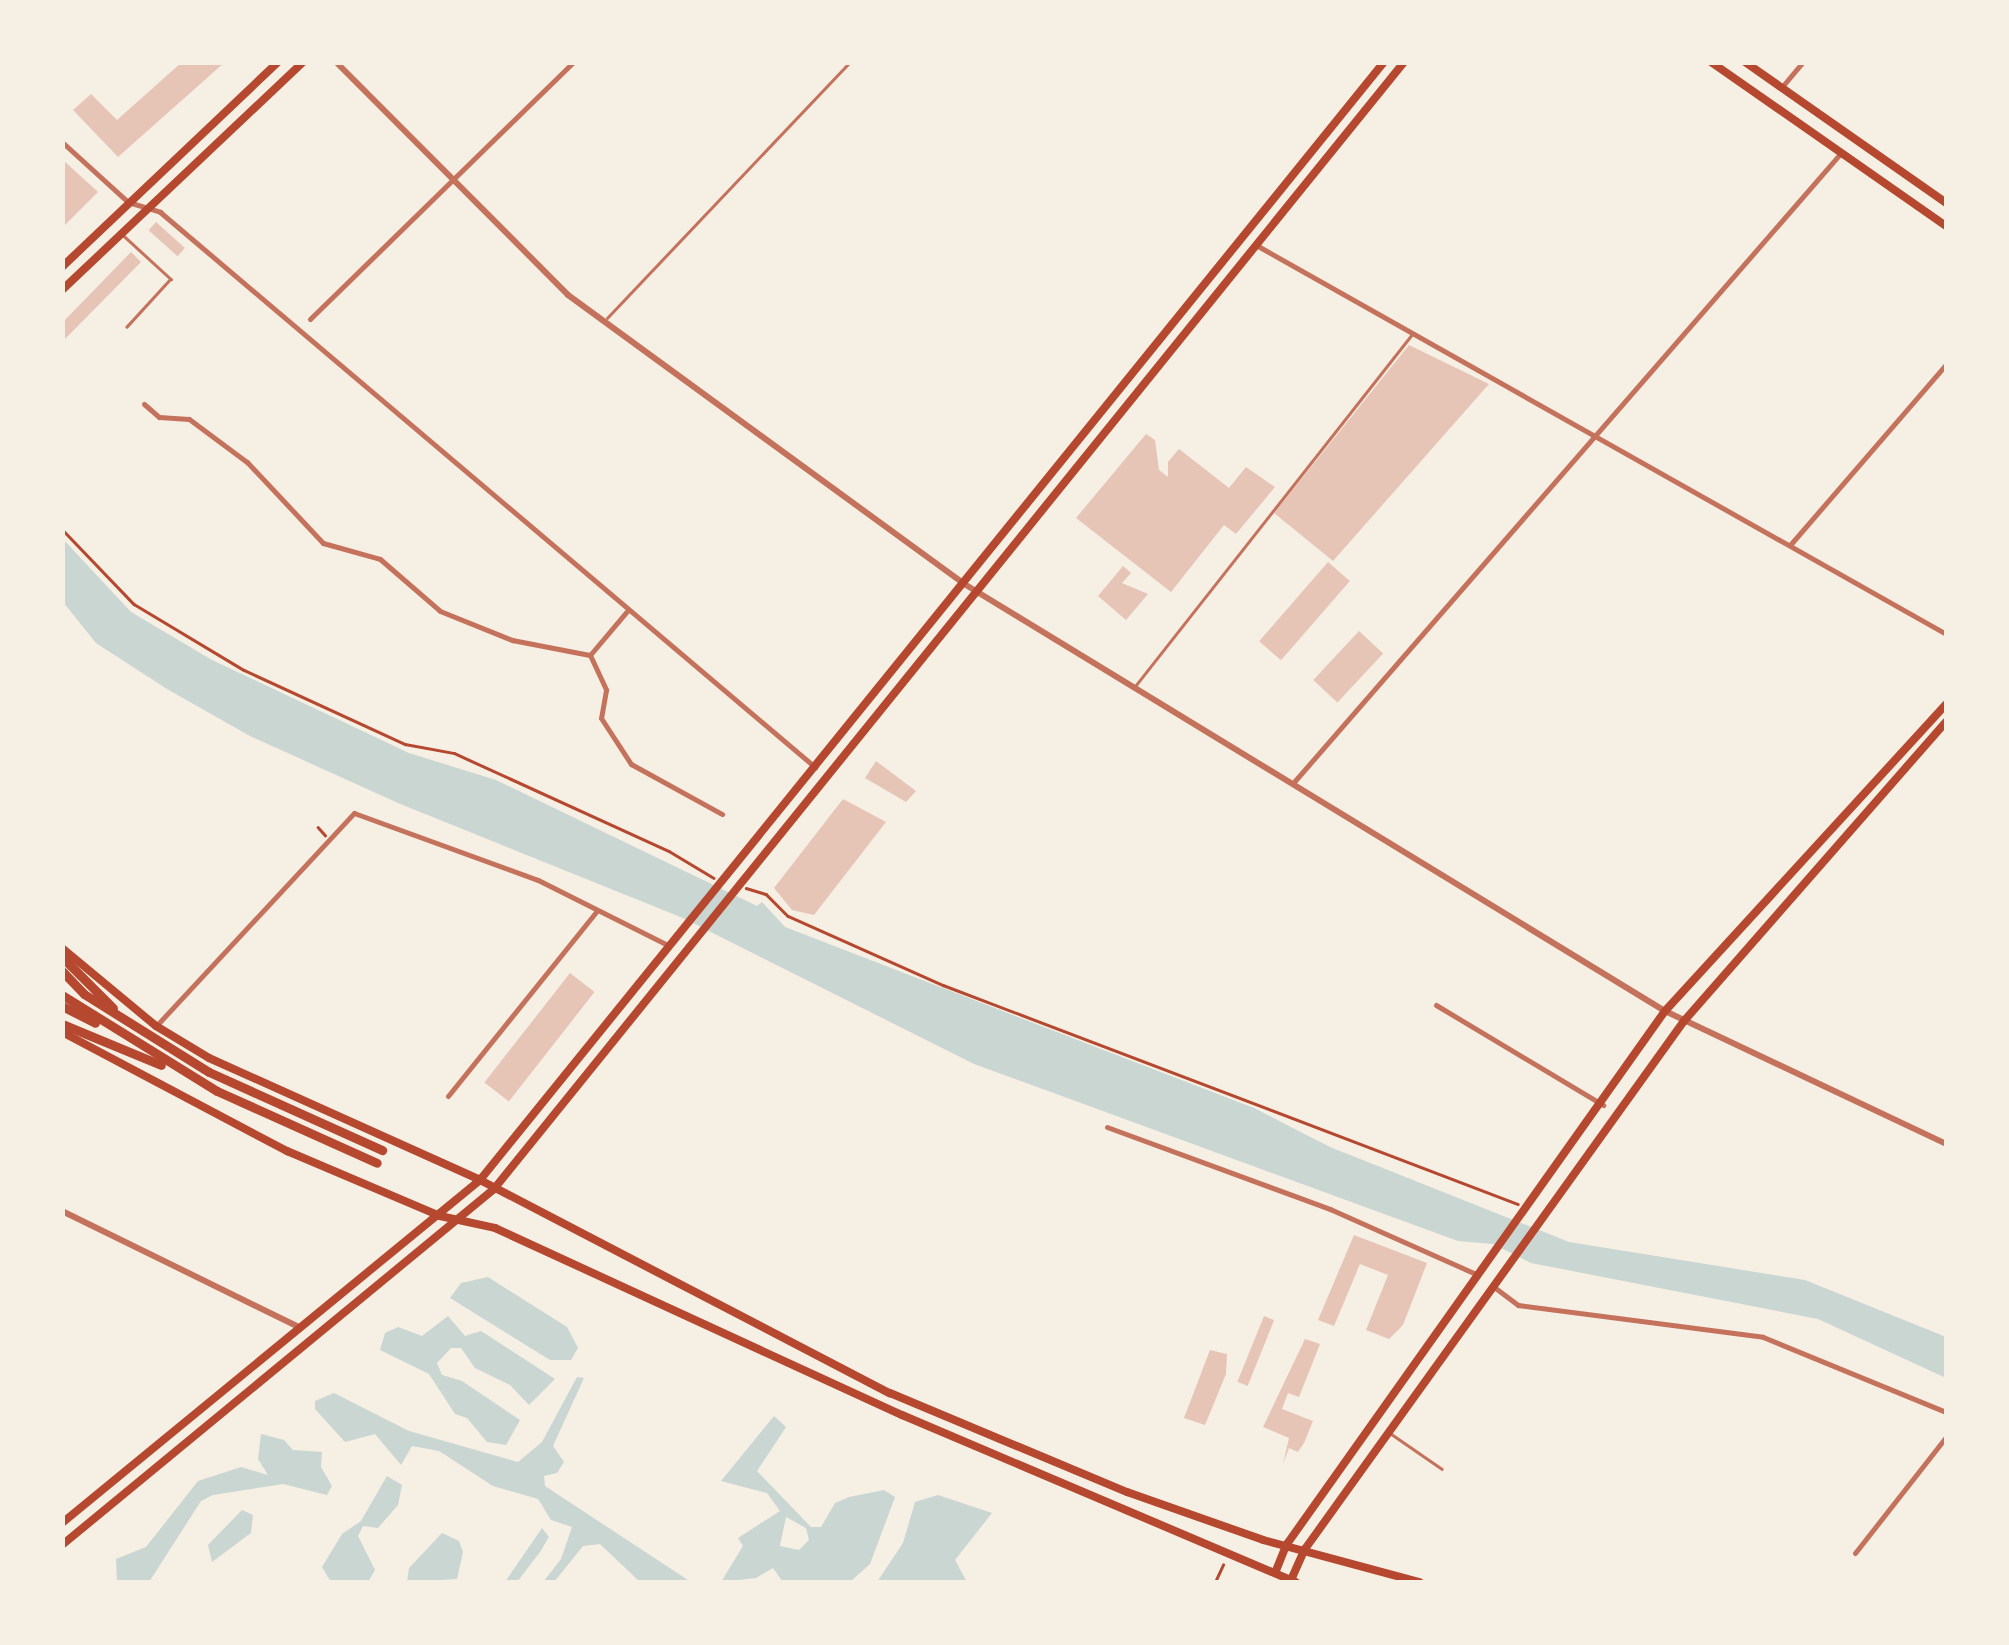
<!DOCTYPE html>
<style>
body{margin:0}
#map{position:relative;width:2009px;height:1645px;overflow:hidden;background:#f6efe4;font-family:"Playfair Display",serif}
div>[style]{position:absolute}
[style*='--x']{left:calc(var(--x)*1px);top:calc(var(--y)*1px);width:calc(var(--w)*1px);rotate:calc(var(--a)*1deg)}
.water>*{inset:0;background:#c9d6d2}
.building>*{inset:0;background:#e6c5b7;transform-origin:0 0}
.path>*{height:2.5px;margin:-1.25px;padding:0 1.25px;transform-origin:1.25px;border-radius:1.25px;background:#b5482f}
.service>*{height:2.5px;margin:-1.25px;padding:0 1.25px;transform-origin:1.25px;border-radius:1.25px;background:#c5725c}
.minor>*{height:5px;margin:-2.5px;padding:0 2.5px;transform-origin:2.5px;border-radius:2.5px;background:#c5725c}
.tertiary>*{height:6px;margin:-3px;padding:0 3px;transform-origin:3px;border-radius:3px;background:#c5725c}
.secondary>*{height:8px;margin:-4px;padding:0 4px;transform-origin:4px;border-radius:4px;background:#b5482f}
.primary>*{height:8px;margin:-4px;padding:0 4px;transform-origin:4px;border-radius:4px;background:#b5482f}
.trunk>*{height:9px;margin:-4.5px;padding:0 4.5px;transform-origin:4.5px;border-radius:4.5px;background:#b5482f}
span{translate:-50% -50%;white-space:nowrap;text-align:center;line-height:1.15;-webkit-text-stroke:10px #f6efe4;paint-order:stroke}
.frame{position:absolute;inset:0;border:65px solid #f6efe4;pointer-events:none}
</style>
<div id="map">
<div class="water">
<i style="clip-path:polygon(62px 538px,131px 612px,212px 660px,409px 753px,496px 780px,757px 906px,762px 902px,785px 927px,1254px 1108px,1330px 1147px,1569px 1242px,1805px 1280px,1946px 1337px,1946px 1378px,1818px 1319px,1531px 1263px,1493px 1244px,1458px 1241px,974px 1064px,683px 918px,398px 803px,250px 736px,167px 689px,96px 643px,63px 602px)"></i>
<i style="clip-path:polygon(488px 1277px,567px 1327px,578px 1348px,571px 1360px,550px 1360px,450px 1298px,461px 1283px)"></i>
<i style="clip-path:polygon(448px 1316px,465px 1336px,481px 1331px,555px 1379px,529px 1405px,510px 1385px,475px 1368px,461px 1348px,451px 1348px,437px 1363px,442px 1375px,462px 1381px,520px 1420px,506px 1445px,487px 1442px,467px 1418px,455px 1414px,429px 1374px,380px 1350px,385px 1333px,398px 1327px,422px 1336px)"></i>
<i style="clip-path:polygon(577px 1377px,584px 1378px,553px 1446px,564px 1462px,557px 1473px,544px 1476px,545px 1486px,691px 1582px,640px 1582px,600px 1544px,583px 1546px,554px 1582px,543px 1582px,561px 1559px,572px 1527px,551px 1520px,538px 1499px,493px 1486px,439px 1451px,412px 1446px,401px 1465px,375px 1434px,345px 1442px,315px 1409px,315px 1401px,334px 1393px,409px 1431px,518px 1462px,542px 1442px)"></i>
<i style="clip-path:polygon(evenodd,774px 1416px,786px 1427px,757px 1471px,811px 1527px,821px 1527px,835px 1503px,849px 1497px,884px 1490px,895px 1497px,870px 1564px,850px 1582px,783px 1582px,773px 1568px,756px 1578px,721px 1582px,743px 1546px,738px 1538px,780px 1511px,767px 1493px,721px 1481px,774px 1416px,786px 1517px,806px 1528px,809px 1540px,799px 1550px,780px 1546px,786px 1517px)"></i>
<i style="clip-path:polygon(261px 1434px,284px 1440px,293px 1450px,322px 1452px,321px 1467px,332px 1486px,327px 1495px,283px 1484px,213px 1495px,201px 1501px,149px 1582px,117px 1582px,116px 1559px,146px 1547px,198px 1481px,241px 1467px,268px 1475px,258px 1459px)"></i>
<i style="clip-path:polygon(387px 1476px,402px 1485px,398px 1505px,378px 1528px,363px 1526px,358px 1536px,375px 1570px,368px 1582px,331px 1582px,322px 1567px,342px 1534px,361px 1521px)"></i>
<i style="clip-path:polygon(938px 1495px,992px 1513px,955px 1560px,967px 1582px,877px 1582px,903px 1543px,915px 1502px)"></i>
<i style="clip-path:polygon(242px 1510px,253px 1515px,251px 1533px,212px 1562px,208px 1545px)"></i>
<i style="clip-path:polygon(542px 1528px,549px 1537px,540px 1552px,517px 1582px,505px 1582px)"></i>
<i style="clip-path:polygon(442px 1533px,459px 1541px,463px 1552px,457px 1579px,407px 1582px,409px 1568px)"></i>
</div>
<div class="building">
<i style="clip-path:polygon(182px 62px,225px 62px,118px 157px,73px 110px,91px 94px,117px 120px)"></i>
<i style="clip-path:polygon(62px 159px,98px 192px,62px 228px)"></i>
<i style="left:156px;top:222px;width:39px;height:11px;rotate:42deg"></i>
<i style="clip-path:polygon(131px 252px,141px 262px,62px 342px,62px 323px)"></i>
<i style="clip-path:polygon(1409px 345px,1489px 384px,1333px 561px,1274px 513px)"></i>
<i style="clip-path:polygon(1146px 434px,1155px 440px,1159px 470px,1168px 477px,1168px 462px,1179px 449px,1229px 488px,1246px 467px,1275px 487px,1236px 534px,1224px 525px,1171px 592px,1076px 518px)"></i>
<i style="left:1328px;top:562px;width:29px;height:105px;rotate:41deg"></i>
<i style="clip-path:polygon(1123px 566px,1131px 573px,1122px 583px,1148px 594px,1126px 620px,1098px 596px)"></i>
<i style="left:1359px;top:631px;width:33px;height:67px;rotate:43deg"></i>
<i style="clip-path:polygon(876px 761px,916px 791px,906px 802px,865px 778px)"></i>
<i style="clip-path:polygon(843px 799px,886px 822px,814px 915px,792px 910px,774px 888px)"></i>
<i style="left:570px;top:973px;width:31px;height:139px;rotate:38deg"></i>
<i style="clip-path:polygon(1354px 1235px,1427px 1263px,1403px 1325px,1389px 1339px,1366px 1330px,1388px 1275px,1360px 1264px,1334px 1326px,1318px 1320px)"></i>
<i style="left:1264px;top:1316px;width:11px;height:71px;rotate:22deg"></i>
<i style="clip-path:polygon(1305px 1339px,1320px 1344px,1299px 1397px,1288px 1393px,1282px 1409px,1313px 1421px,1304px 1443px,1298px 1452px,1289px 1448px,1283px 1464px,1289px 1438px,1263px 1427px)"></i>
<i style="clip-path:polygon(1210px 1350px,1227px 1354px,1226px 1374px,1205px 1425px,1184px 1418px)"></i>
</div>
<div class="path">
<i style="--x:62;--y:529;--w:104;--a:46.2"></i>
<i style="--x:134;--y:604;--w:128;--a:31"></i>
<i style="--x:244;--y:670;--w:177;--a:24.7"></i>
<i style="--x:405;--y:744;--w:50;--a:10.4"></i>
<i style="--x:454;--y:753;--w:236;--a:24.5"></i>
<i style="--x:669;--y:851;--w:52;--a:31"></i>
<i style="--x:318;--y:827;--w:11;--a:49"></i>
<i style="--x:746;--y:888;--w:21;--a:17"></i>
<i style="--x:766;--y:894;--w:31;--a:45"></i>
<i style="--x:788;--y:916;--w:170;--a:24"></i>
<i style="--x:943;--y:985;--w:615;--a:20.85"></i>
<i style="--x:1215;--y:1582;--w:19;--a:-65"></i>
</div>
<div class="service">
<i style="--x:124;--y:236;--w:64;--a:42.5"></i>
<i style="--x:171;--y:279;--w:65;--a:132.5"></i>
<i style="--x:607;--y:318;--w:353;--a:-46.5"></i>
<i style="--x:1136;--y:685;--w:447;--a:-51.8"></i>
<i style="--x:1390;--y:1433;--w:63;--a:34.7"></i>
</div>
<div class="minor">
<i style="--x:1781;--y:88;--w:34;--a:-50"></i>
<i style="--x:62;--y:142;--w:89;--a:42.3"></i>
<i style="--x:128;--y:202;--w:34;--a:17"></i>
<i style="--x:160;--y:212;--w:859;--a:40.28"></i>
<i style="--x:1256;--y:245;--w:792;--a:29.41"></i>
<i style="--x:310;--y:319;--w:368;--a:-44.3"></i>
<i style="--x:144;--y:404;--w:20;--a:41"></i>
<i style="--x:159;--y:417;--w:30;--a:4"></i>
<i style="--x:189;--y:419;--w:72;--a:36.6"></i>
<i style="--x:247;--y:462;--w:111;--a:46.8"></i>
<i style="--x:323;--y:543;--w:59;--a:15.7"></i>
<i style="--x:380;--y:559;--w:79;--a:40.9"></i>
<i style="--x:440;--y:611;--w:78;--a:21.9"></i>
<i style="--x:512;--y:640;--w:79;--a:10.9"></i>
<i style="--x:590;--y:655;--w:38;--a:65"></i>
<i style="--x:606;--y:690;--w:28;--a:100"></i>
<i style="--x:601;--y:718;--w:55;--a:56.9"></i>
<i style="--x:631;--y:764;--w:104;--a:28.8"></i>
<i style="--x:1790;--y:545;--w:239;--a:-49.2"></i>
<i style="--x:590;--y:655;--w:59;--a:-49.8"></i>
<i style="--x:1293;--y:783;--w:834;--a:-48.99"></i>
<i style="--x:1436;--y:1005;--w:195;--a:30.9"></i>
<i style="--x:156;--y:1026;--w:291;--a:-47.1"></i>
<i style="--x:354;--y:813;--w:196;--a:20"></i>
<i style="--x:538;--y:880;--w:145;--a:26.6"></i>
<i style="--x:448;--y:1096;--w:238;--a:-51.2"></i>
<i style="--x:1107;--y:1127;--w:238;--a:20.2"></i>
<i style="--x:1330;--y:1209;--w:162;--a:24"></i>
<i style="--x:1494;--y:1287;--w:30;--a:37"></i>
<i style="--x:1518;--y:1305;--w:247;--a:7.4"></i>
<i style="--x:1763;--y:1337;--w:198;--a:22.3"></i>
<i style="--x:1855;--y:1553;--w:147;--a:-51.9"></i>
</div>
<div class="tertiary">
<i style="--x:336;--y:62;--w:329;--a:45.1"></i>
<i style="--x:568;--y:295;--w:487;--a:36.1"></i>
<i style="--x:961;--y:582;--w:824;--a:31.36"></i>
<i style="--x:1665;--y:1011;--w:311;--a:25.3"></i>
<i style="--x:62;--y:1211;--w:266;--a:26.1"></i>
</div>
<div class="secondary">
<i style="--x:62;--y:1523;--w:541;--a:-39.37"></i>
<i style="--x:480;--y:1180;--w:1438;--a:-51.04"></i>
<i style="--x:62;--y:1545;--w:560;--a:-39.49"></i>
<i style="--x:494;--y:1189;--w:1449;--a:-51.08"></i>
<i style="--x:1275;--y:1573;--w:31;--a:-68"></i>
<i style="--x:1287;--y:1544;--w:653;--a:-54.66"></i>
<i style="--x:1665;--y:1011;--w:416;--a:-47.5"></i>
<i style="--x:1291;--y:1580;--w:34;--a:-66"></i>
<i style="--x:1305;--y:1549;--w:650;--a:-54.33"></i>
<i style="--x:1684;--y:1021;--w:398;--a:-48.8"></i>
</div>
<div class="primary">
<i style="--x:1711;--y:62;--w:287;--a:34.9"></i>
<i style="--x:1745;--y:62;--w:246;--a:35"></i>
<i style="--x:62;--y:267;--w:298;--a:-43.5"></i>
<i style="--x:62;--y:290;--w:332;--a:-43.4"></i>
<i style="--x:62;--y:948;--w:122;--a:39.7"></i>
<i style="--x:156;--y:1026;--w:62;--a:31.1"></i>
<i style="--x:209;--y:1058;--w:297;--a:24.2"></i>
<i style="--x:480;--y:1180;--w:462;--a:27.5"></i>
<i style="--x:890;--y:1393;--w:257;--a:22.7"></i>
<i style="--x:1127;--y:1492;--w:144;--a:19.4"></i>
<i style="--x:1263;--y:1540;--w:162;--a:15.1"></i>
<i style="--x:62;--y:1032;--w:255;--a:27.9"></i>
<i style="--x:287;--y:1151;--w:166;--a:23"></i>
<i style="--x:440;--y:1216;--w:56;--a:12.3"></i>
<i style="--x:495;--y:1228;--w:448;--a:24.7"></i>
<i style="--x:902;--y:1415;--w:428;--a:23"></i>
</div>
<div class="trunk">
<i style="--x:62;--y:957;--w:72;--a:45"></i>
<i style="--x:62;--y:971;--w:32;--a:46"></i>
<i style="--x:84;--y:994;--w:147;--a:32"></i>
<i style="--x:209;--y:1072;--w:190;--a:24.3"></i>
<i style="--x:62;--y:995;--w:182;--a:31.8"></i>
<i style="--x:217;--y:1091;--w:175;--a:24.2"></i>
<i style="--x:62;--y:1006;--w:37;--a:27"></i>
<i style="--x:62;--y:1024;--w:107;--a:22.5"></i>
</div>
<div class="frame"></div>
</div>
